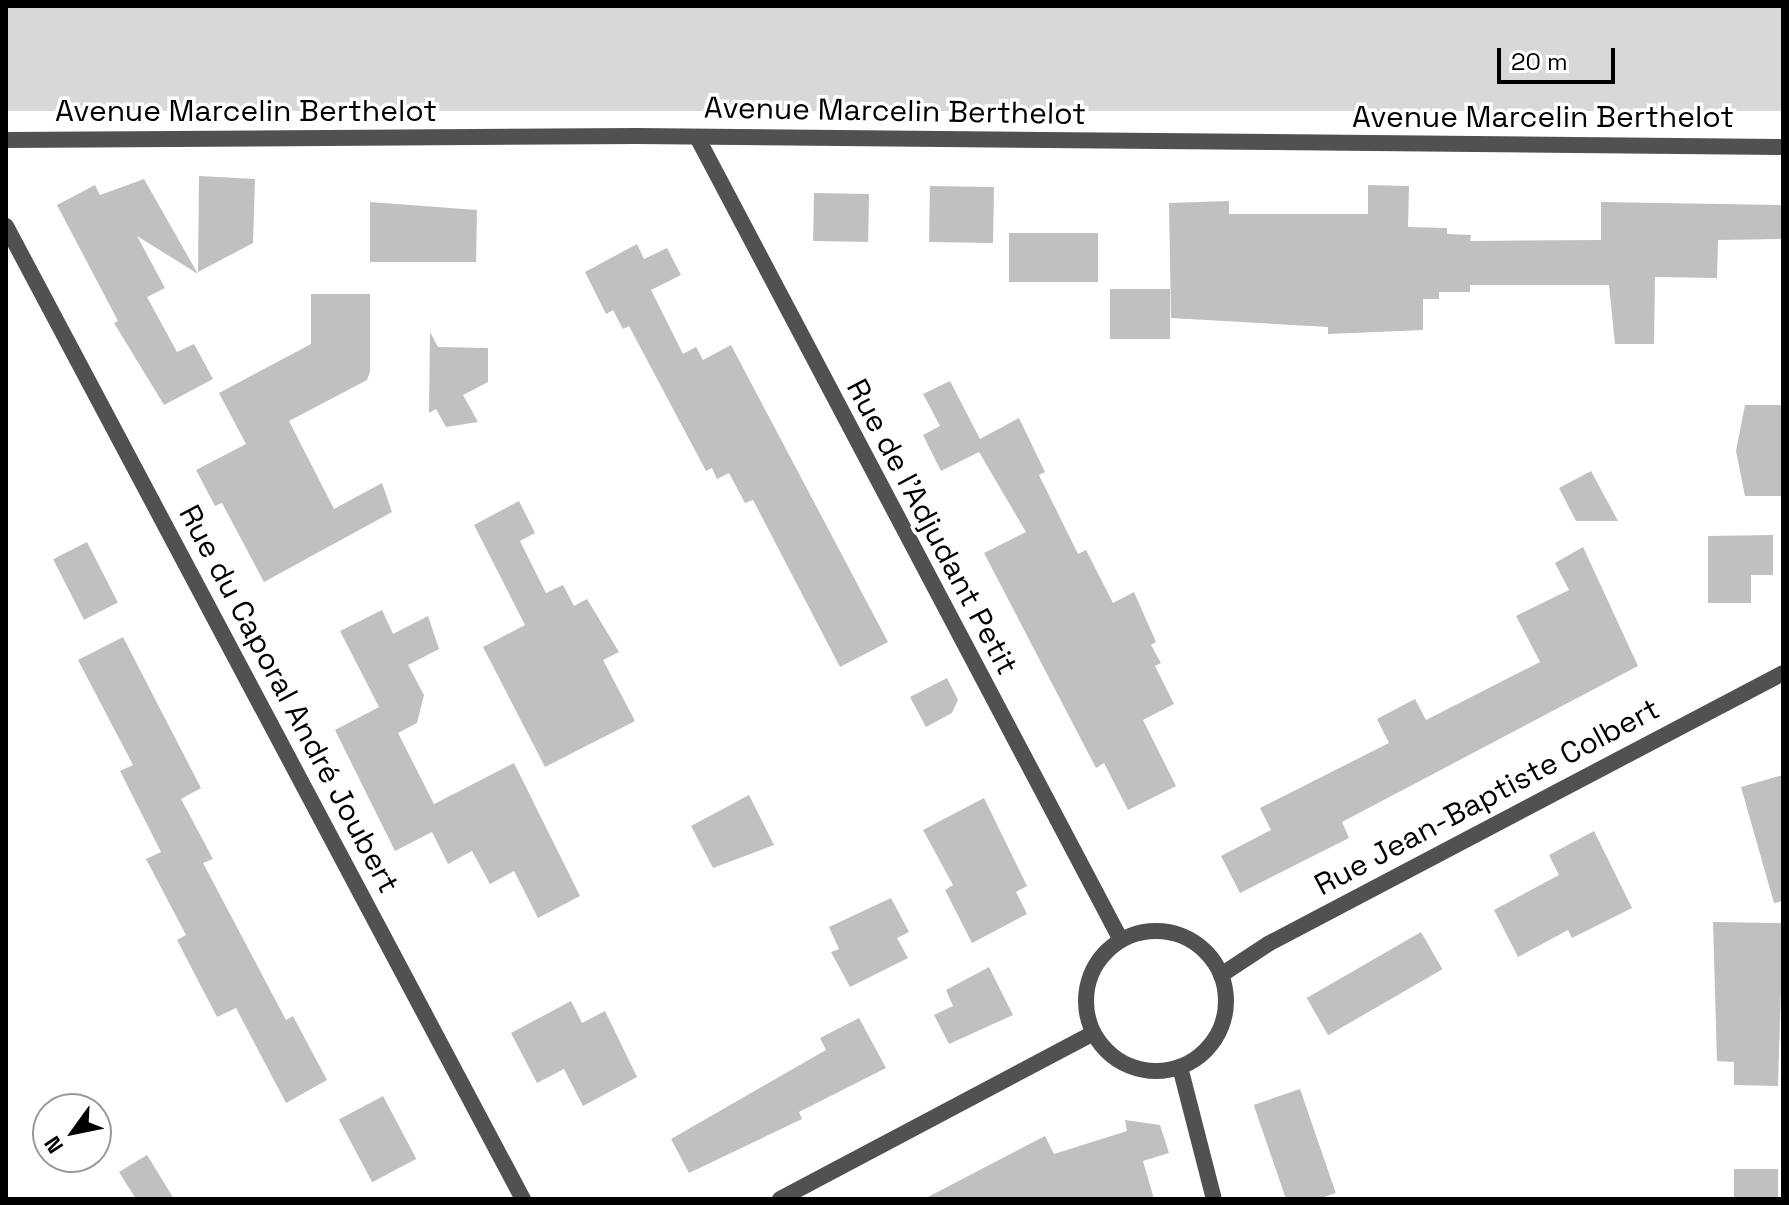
<!DOCTYPE html>
<meta charset="utf-8">
<style>
body{margin:0}
#map{position:relative;width:1789px;height:1205px;overflow:hidden;background:#fff;font-family:"Space Grotesk",sans-serif}
div>[style]{position:absolute}
[style*='--x']{left:calc(var(--x)*1px);top:calc(var(--y)*1px);width:calc(var(--w)*1px);rotate:calc(var(--a)*1deg)}
.green>*{inset:0;background:#d8d8d8;transform-origin:0 0}
.building>*{inset:0;background:#c0c0c0;transform-origin:0 0}
.minor>*{height:16px;margin:-8px;padding:0 8px;transform-origin:8px;border-radius:8px;background:#515151}
.minor>.ring{margin:-8px;padding:0;box-sizing:content-box;background:none;border:16px solid #515151;border-radius:50%}
span{translate:-50% -50%;white-space:nowrap;text-align:center;line-height:1.15;-webkit-text-stroke:7px #fff;paint-order:stroke}
.street-label{font-size:30px;color:#000}
.frame{position:absolute;inset:0;border:8px solid #000;pointer-events:none}
.north{position:absolute;left:32px;top:1093px;width:80px;height:80px;box-sizing:border-box;background:#fff;border:2px solid #999;border-radius:50%;rotate:237deg;font-size:22px;font-weight:700;line-height:32px;text-align:center;color:#000}
.north::after{content:'';display:block;margin:auto;width:28px;height:36px;background:#000;clip-path:polygon(50% 0,100% 100%,50% 72%,0 100%)}
.scale{position:absolute;left:1497px;top:48px;width:118px;height:36px;box-sizing:border-box;border:4px solid #000;border-top:0;padding-left:10px;font-size:24px;line-height:28px;white-space:nowrap;color:#000;-webkit-text-stroke:6px #fff;paint-order:stroke}
</style>
<div id="map">
<div class="green">
<i style="left:6px;top:6px;width:1777px;height:105px"></i>
</div>
<div class="building">
<i style="clip-path:polygon(199px 176px,255px 179px,253px 243px,198px 272px)"></i>
<i style="clip-path:polygon(144px 179px,198px 274px,137px 236px,165px 288px,147px 297px,177px 352px,194px 344px,213px 379px,164px 405px,114px 323px,118px 321px,57px 205px,95px 185px,100px 195px)"></i>
<i style="clip-path:polygon(1368px 185px,1409px 186px,1408px 227px,1447px 228px,1447px 234px,1471px 235px,1470px 241px,1601px 240px,1601px 202px,1783px 205px,1783px 239px,1718px 240px,1717px 278px,1655px 277px,1654px 344px,1615px 344px,1609px 285px,1470px 285px,1470px 292px,1439px 292px,1439px 299px,1423px 299px,1423px 330px,1328px 334px,1328px 327px,1171px 318px,1169px 203px,1229px 201px,1229px 214px,1368px 214px)"></i>
<i style="left:930px;top:186px;width:64px;height:56px;rotate:1deg"></i>
<i style="left:814px;top:193px;width:55px;height:48px;rotate:1deg"></i>
<i style="clip-path:polygon(370px 202px,477px 210px,476px 262px,370px 262px)"></i>
<i style="left:1009px;top:233px;width:89px;height:49px"></i>
<i style="clip-path:polygon(637px 244px,644px 259px,667px 248px,681px 275px,651px 290px,683px 354px,696px 347px,703px 360px,731px 345px,888px 642px,840px 667px,753px 500px,745px 503px,729px 473px,717px 479px,712px 468px,706px 471px,629px 326px,623px 329px,613px 310px,606px 314px,585px 272px)"></i>
<i style="left:1170px;top:289px;width:50px;height:60px;rotate:90deg"></i>
<i style="clip-path:polygon(311px 294px,370px 294px,370px 372px,367px 380px,289px 421px,334px 509px,382px 483px,392px 512px,264px 582px,222px 503px,215px 506px,196px 470px,246px 444px,219px 393px,311px 344px)"></i>
<i style="clip-path:polygon(430px 332px,438px 347px,488px 348px,488px 382px,463px 395px,478px 422px,446px 427px,436px 409px,429px 413px)"></i>
<i style="clip-path:polygon(950px 381px,980px 439px,1019px 418px,1045px 472px,1039px 475px,1078px 554px,1086px 550px,1113px 603px,1134px 592px,1156px 642px,1151px 645px,1161px 663px,1155px 666px,1174px 704px,1143px 720px,1176px 786px,1128px 810px,1104px 763px,1096px 768px,984px 553px,1026px 532px,979px 452px,941px 471px,923px 435px,940px 426px,923px 394px)"></i>
<i style="clip-path:polygon(1745px 405px,1783px 405px,1783px 496px,1745px 496px,1736px 451px)"></i>
<i style="clip-path:polygon(1591px 471px,1618px 521px,1576px 521px,1559px 488px)"></i>
<i style="clip-path:polygon(519px 501px,535px 533px,520px 541px,546px 593px,563px 585px,574px 606px,587px 599px,619px 652px,603px 660px,635px 721px,545px 767px,483px 647px,525px 625px,474px 525px)"></i>
<i style="clip-path:polygon(1773px 535px,1773px 575px,1751px 575px,1751px 603px,1708px 603px,1708px 536px)"></i>
<i style="left:87px;top:542px;width:68px;height:38px;rotate:63deg"></i>
<i style="clip-path:polygon(1583px 547px,1638px 666px,1342px 822px,1349px 838px,1240px 893px,1221px 856px,1271px 830px,1260px 808px,1389px 743px,1377px 719px,1415px 699px,1426px 720px,1540px 662px,1516px 616px,1569px 590px,1555px 563px)"></i>
<i style="clip-path:polygon(382px 610px,393px 634px,428px 616px,439px 649px,408px 665px,424px 695px,417px 723px,398px 733px,434px 804px,514px 763px,580px 896px,538px 918px,514px 871px,490px 884px,472px 851px,448px 864px,432px 832px,395px 851px,335px 730px,379px 707px,340px 631px)"></i>
<i style="clip-path:polygon(123px 637px,201px 788px,181px 799px,213px 859px,203px 863px,286px 1020px,293px 1016px,327px 1080px,286px 1103px,236px 1008px,217px 1017px,177px 940px,186px 935px,146px 859px,161px 852px,120px 771px,133px 765px,78px 660px)"></i>
<i style="clip-path:polygon(947px 678px,958px 700px,952px 713px,926px 727px,910px 697px)"></i>
<i style="clip-path:polygon(1783px 775px,1783px 901px,1774px 903px,1741px 787px)"></i>
<i style="clip-path:polygon(749px 795px,774px 845px,713px 868px,691px 826px)"></i>
<i style="clip-path:polygon(984px 798px,1027px 886px,1016px 892px,1027px 914px,972px 943px,945px 890px,953px 885px,923px 830px)"></i>
<i style="clip-path:polygon(1594px 831px,1632px 908px,1572px 938px,1568px 930px,1518px 957px,1494px 910px,1559px 875px,1549px 855px)"></i>
<i style="clip-path:polygon(891px 898px,909px 932px,897px 938px,908px 958px,850px 987px,831px 952px,839px 949px,829px 927px)"></i>
<i style="clip-path:polygon(1713px 922px,1783px 923px,1778px 1086px,1734px 1085px,1734px 1062px,1717px 1061px)"></i>
<i style="left:1421px;top:932px;width:43px;height:132px;rotate:60deg"></i>
<i style="clip-path:polygon(989px 967px,1013px 1015px,949px 1044px,934px 1015px,953px 1006px,946px 990px)"></i>
<i style="clip-path:polygon(571px 1001px,582px 1023px,605px 1011px,637px 1077px,583px 1106px,564px 1069px,537px 1083px,511px 1033px)"></i>
<i style="clip-path:polygon(859px 1018px,886px 1068px,799px 1112px,802px 1119px,689px 1173px,671px 1139px,826px 1050px,820px 1038px)"></i>
<i style="left:1300px;top:1089px;width:110px;height:49px;rotate:71deg"></i>
<i style="left:383px;top:1096px;width:71px;height:50px;rotate:62deg"></i>
<i style="clip-path:polygon(1125px 1120px,1160px 1125px,1169px 1153px,1143px 1161px,1154px 1199px,924px 1199px,1045px 1136px,1054px 1154px,1127px 1131px)"></i>
<i style="clip-path:polygon(147px 1155px,174px 1199px,136px 1199px,119px 1172px)"></i>
<i style="left:1734px;top:1169px;width:44px;height:30px"></i>
</div>
<div class="minor">
<i style="--x:697;--y:137;--w:908;--a:62.17"></i>
<i style="--x:6;--y:140;--w:630;--a:-0.36"></i>
<i style="--x:636;--y:136;--w:1147;--a:0.55"></i>
<i style="--x:6;--y:226;--w:1102;--a:62.02"></i>
<i class="ring" style="left:1086px;top:931px;width:124px;height:124px"></i>
<i style="--x:1221;--y:975;--w:56;--a:-33.4"></i>
<i style="--x:1268;--y:944;--w:582;--a:-27.75"></i>
<i style="--x:1180;--y:1067;--w:136;--a:75.6"></i>
<i style="--x:780;--y:1199;--w:354;--a:-27.9"></i>
</div>
<div class="street-label">
<span style="left:246px;top:111px">Avenue Marcelin Berthelot</span>
<span style="left:895px;top:111px;rotate:1deg">Avenue Marcelin Berthelot</span>
<span style="left:1543px;top:117px">Avenue Marcelin Berthelot</span>
<span style="left:932px;top:527px;rotate:62deg">Rue de l'Adjudant Petit</span>
<span style="left:289px;top:699px;rotate:62deg">Rue du Caporal André Joubert</span>
<span style="left:1487px;top:797px;rotate:-28deg">Rue Jean-Baptiste Colbert</span>
</div>
<div class="frame"></div>
<div class="north">N</div>
<div class="scale">20 m</div>
</div>
